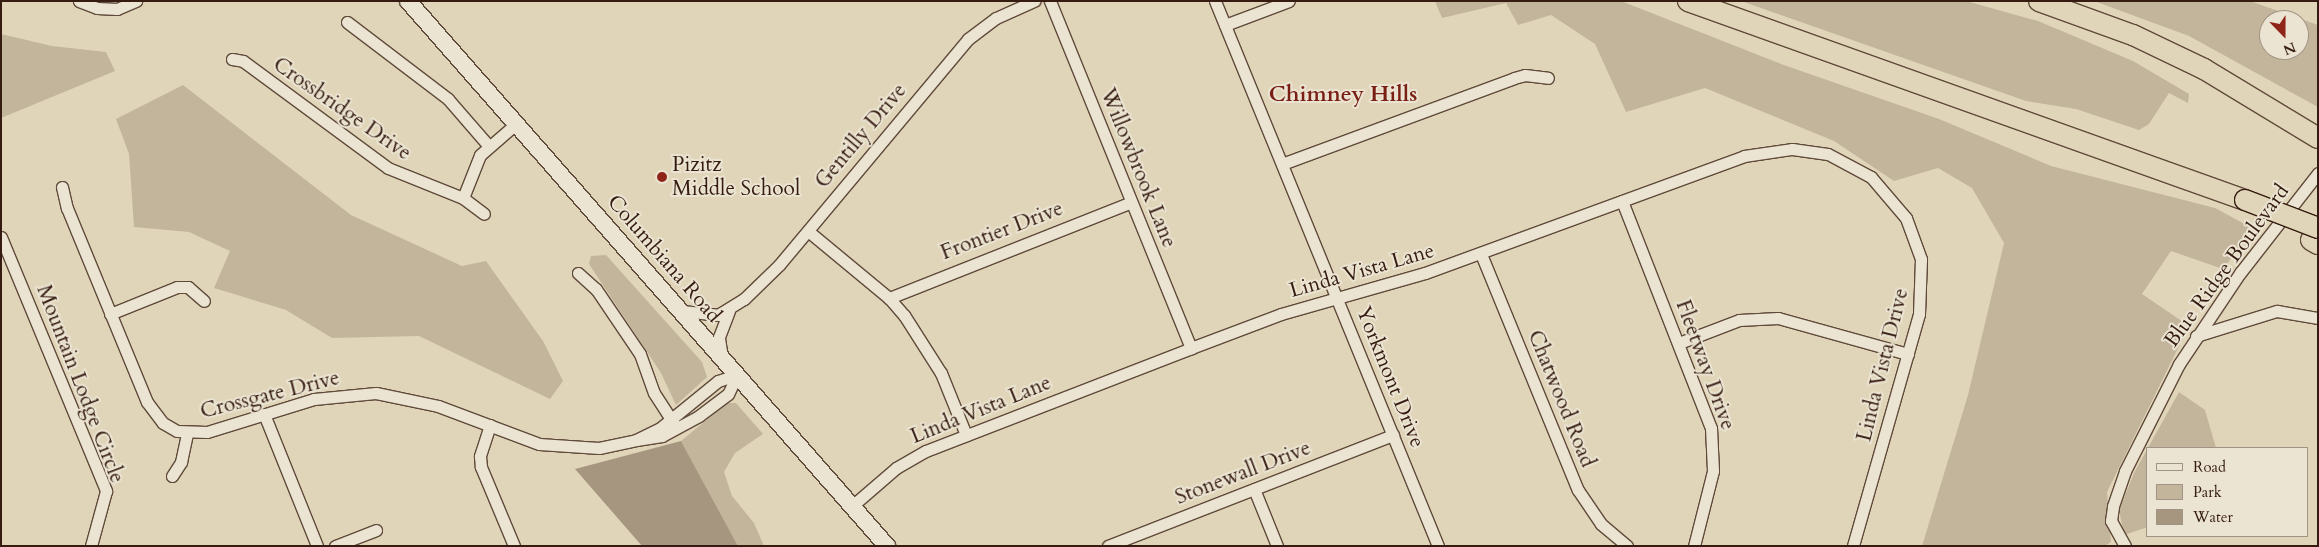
<!DOCTYPE html>
<style>
body{margin:0}
#map{position:relative;width:2319px;height:547px;overflow:hidden;background:#e0d5b9;font-family:Cardo,serif}
div>[style]{position:absolute}
[style*='--x']{left:calc(var(--x)*1px);top:calc(var(--y)*1px);width:calc(var(--w)*1px);rotate:calc(var(--a)*1deg)}
.green>*{inset:0;background:#c3b59c}
.water>*{inset:0;background:#a69680}
.roads{filter:drop-shadow(1px 0 #604a3a) drop-shadow(-1px 0 #604a3a) drop-shadow(0 1px #604a3a) drop-shadow(0 -1px #604a3a)}
.street>*{height:11px;margin:-5.5px;padding:0 5.5px;transform-origin:5.5px;border-radius:5.5px;background:#ebe4d2}
.secondary>*{height:16px;margin:-8px;padding:0 8px;transform-origin:8px;border-radius:8px;background:#ebe4d2}
.highway>*{height:20px;margin:-10px;padding:0 10px;transform-origin:10px;border-radius:10px;background:#e0d5b9}
.bridges{filter:drop-shadow(1px 0 #351b10) drop-shadow(-1px 0 #351b10) drop-shadow(0 1px #351b10) drop-shadow(0 -1px #351b10)}
.highway-bridge>*{height:20px;margin:-10px;padding:0 10px;transform-origin:10px;border-radius:10px;background:#e0d5b9}
.dots>*{width:14px;height:14px;translate:-50% -50%;box-sizing:border-box;border:2px solid #ebe4d2;border-radius:50%}
span{translate:-50% -50%;white-space:nowrap;text-align:center;line-height:1.15;-webkit-text-stroke:4px #ebe4d2;paint-order:stroke}
.street-label{font-size:21px;color:#351b10}
.poi-label{font-size:21px;color:#351b10}
.left{translate:0 -50%;text-align:left}
.neighbourhood-label{font-size:22px;color:#7a1f14;font-weight:700}
.frame{position:absolute;inset:0;border:2px solid #351b10;pointer-events:none}
.legend{position:absolute;left:2146px;top:447px;width:162px;height:90px;box-sizing:border-box;background:#ebe4d2;border:1px solid #a29484;margin:0;padding:6px 9px;list-style:none;font-size:15px;color:#351b10}
.legend li{display:flex;align-items:center;gap:10px;height:25px}
.legend b{width:25px;border:1px solid #a29484}
.north{position:absolute;left:2259px;top:10px;width:50px;height:50px;box-sizing:border-box;background:#ebe4d2;border:1px solid #a29484;border-radius:50%;rotate:158deg;font-size:14px;font-weight:700;line-height:20px;text-align:center;color:#351b10}
.north::after{content:'';display:block;margin:auto;width:18px;height:22px;background:#8f2418;clip-path:polygon(50% 0,100% 100%,50% 72%,0 100%)}
</style>
<div id="map">
<div class="green">
<i style="clip-path:polygon(1435px 1px,1621px 1px,1781px 64px,1939px 119px,2051px 166px,2215px 208px,2254px 229px,2223px 269px,2171px 251px,2142px 294px,2189px 326px,2107px 492px,2111px 542px,2105px 546px,1922px 546px,1968px 395px,2004px 243px,1972px 188px,1938px 168px,1894px 181px,1834px 141px,1705px 88px,1626px 112px,1595px 44px,1551px 15px,1518px 25px,1506px 3px,1442px 18px)"></i>
<i style="clip-path:polygon(1741px 1px,1966px 1px,2038px 21px,2133px 61px,2189px 94px,2188px 103px,2169px 93px,2149px 124px,2139px 130px,2076px 109px,2026px 101px)"></i>
<i style="clip-path:polygon(evenodd,2094px 1px,2250px 1px,2318px 25px,2318px 107px,2189px 36px,2094px 1px,2269px 20px,2299px 20px,2299px 50px,2269px 50px,2269px 20px)"></i>
<i style="clip-path:polygon(1px 34px,52px 46px,106px 52px,115px 71px,1px 118px)"></i>
<i style="clip-path:polygon(183px 85px,351px 215px,462px 266px,486px 261px,543px 341px,563px 381px,550px 399px,419px 336px,332px 338px,286px 310px,214px 288px,230px 251px,189px 232px,134px 227px,129px 154px,116px 119px)"></i>
<i style="clip-path:polygon(606px 255px,702px 362px,707px 377px,676px 405px,661px 373px,589px 264px,591px 256px)"></i>
<i style="clip-path:polygon(2179px 392px,2205px 410px,2216px 448px,2148px 448px,2148px 527px,2124px 535px,2119px 510px,2134px 473px)"></i>
<i style="clip-path:polygon(727px 403px,736px 403px,763px 434px,735px 453px,724px 472px,732px 496px,754px 523px,764px 546px,738px 546px,681px 441px)"></i>
</div>
<div class="water">
<i style="clip-path:polygon(681px 441px,738px 546px,642px 546px,575px 469px)"></i>
</div>
<div class="roads">
<div class="street">
<i style="--x:79;--y:1;--w:19;--a:21"></i>
<i style="--x:97;--y:8;--w:20;--a:3"></i>
<i style="--x:117;--y:9;--w:21;--a:-23"></i>
<i style="--x:1050;--y:1;--w:375;--a:67.9"></i>
<i style="--x:1215;--y:1;--w:589;--a:67.75"></i>
<i style="--x:347;--y:22;--w:127;--a:37.3"></i>
<i style="--x:448;--y:99;--w:61;--a:49"></i>
<i style="--x:1225;--y:25;--w:68;--a:-20.6"></i>
<i style="--x:232;--y:59;--w:11;--a:10"></i>
<i style="--x:243;--y:61;--w:180;--a:36.4"></i>
<i style="--x:388;--y:168;--w:81;--a:21.8"></i>
<i style="--x:463;--y:198;--w:26;--a:37"></i>
<i style="--x:1282;--y:164;--w:247;--a:-20.3"></i>
<i style="--x:1514;--y:78;--w:11;--a:-15"></i>
<i style="--x:1525;--y:75;--w:23;--a:7"></i>
<i style="--x:62;--y:187;--w:22;--a:77"></i>
<i style="--x:67;--y:208;--w:210;--a:67.6"></i>
<i style="--x:147;--y:402;--w:26;--a:53"></i>
<i style="--x:163;--y:423;--w:16;--a:30"></i>
<i style="--x:177;--y:431;--w:30;--a:2"></i>
<i style="--x:207;--y:432;--w:112;--a:-17.1"></i>
<i style="--x:314;--y:399;--w:62;--a:-5.5"></i>
<i style="--x:376;--y:393;--w:63;--a:11.8"></i>
<i style="--x:438;--y:406;--w:108;--a:20.6"></i>
<i style="--x:539;--y:444;--w:60;--a:3.8"></i>
<i style="--x:599;--y:448;--w:38;--a:-12"></i>
<i style="--x:463;--y:198;--w:46;--a:-68.4"></i>
<i style="--x:480;--y:155;--w:49;--a:-40.9"></i>
<i style="--x:1622;--y:201;--w:244;--a:68.6"></i>
<i style="--x:1711;--y:428;--w:43;--a:87.3"></i>
<i style="--x:1713;--y:471;--w:77;--a:104.2"></i>
<i style="--x:808;--y:231;--w:105;--a:39.6"></i>
<i style="--x:889;--y:298;--w:23;--a:49"></i>
<i style="--x:904;--y:315;--w:69;--a:57.5"></i>
<i style="--x:941;--y:373;--w:67;--a:68"></i>
<i style="--x:1;--y:237;--w:275;--a:67.5"></i>
<i style="--x:106;--y:491;--w:57;--a:105.3"></i>
<i style="--x:1481;--y:254;--w:255;--a:67.7"></i>
<i style="--x:1578;--y:490;--w:41;--a:55.9"></i>
<i style="--x:1601;--y:524;--w:34;--a:40"></i>
<i style="--x:578;--y:273;--w:24;--a:42"></i>
<i style="--x:596;--y:289;--w:78;--a:55.9"></i>
<i style="--x:640;--y:354;--w:41;--a:70.3"></i>
<i style="--x:654;--y:393;--w:37;--a:57"></i>
<i style="--x:889;--y:298;--w:260;--a:-21.6"></i>
<i style="--x:682;--y:311;--w:36;--a:6"></i>
<i style="--x:718;--y:315;--w:31;--a:-32"></i>
<i style="--x:744;--y:299;--w:49;--a:-44.2"></i>
<i style="--x:779;--y:265;--w:295;--a:-50.1"></i>
<i style="--x:968;--y:39;--w:35;--a:-37"></i>
<i style="--x:996;--y:18;--w:42;--a:-24.1"></i>
<i style="--x:110;--y:314;--w:72;--a:-21.9"></i>
<i style="--x:177;--y:287;--w:11;--a:0"></i>
<i style="--x:188;--y:287;--w:21;--a:41"></i>
<i style="--x:2196;--y:336;--w:85;--a:-17.2"></i>
<i style="--x:2277;--y:311;--w:42;--a:9.7"></i>
<i style="--x:1679;--y:343;--w:64;--a:-21"></i>
<i style="--x:1739;--y:320;--w:39;--a:-3"></i>
<i style="--x:1778;--y:318;--w:135;--a:15.5"></i>
<i style="--x:722;--y:357;--w:20;--a:-99"></i>
<i style="--x:719;--y:337;--w:28;--a:-69"></i>
<i style="--x:737;--y:375;--w:21;--a:115"></i>
<i style="--x:728;--y:394;--w:36;--a:143"></i>
<i style="--x:699;--y:416;--w:42;--a:151.6"></i>
<i style="--x:662;--y:436;--w:26;--a:171"></i>
<i style="--x:636;--y:440;--w:25;--a:-26"></i>
<i style="--x:659;--y:429;--w:76;--a:-39.1"></i>
<i style="--x:718;--y:381;--w:20;--a:-18"></i>
<i style="--x:264;--y:414;--w:142;--a:68.1"></i>
<i style="--x:490;--y:425;--w:33;--a:108"></i>
<i style="--x:480;--y:456;--w:11;--a:85"></i>
<i style="--x:481;--y:467;--w:86;--a:67.3"></i>
<i style="--x:172;--y:476;--w:17;--a:-57"></i>
<i style="--x:181;--y:462;--w:29;--a:-78"></i>
<i style="--x:1254;--y:489;--w:61;--a:68"></i>
<i style="--x:852;--y:506;--w:58;--a:-40.8"></i>
<i style="--x:896;--y:468;--w:34;--a:-30"></i>
<i style="--x:926;--y:451;--w:284;--a:-21.2"></i>
<i style="--x:1191;--y:348;--w:96;--a:-20.7"></i>
<i style="--x:1281;--y:314;--w:150;--a:-15.9"></i>
<i style="--x:1425;--y:273;--w:340;--a:-20.1"></i>
<i style="--x:1744;--y:156;--w:49;--a:-8.3"></i>
<i style="--x:1792;--y:149;--w:36;--a:8"></i>
<i style="--x:1828;--y:154;--w:49;--a:28.1"></i>
<i style="--x:1871;--y:177;--w:54;--a:49.5"></i>
<i style="--x:1906;--y:218;--w:44;--a:69.9"></i>
<i style="--x:1921;--y:259;--w:55;--a:92.1"></i>
<i style="--x:1919;--y:314;--w:241;--a:105.9"></i>
<i style="--x:335;--y:546;--w:44;--a:-21.3"></i>
<i style="--x:1108;--y:546;--w:306;--a:-21.3"></i>
<i style="--x:2125;--y:546;--w:29;--a:-119"></i>
<i style="--x:2111;--y:521;--w:15;--a:-82"></i>
<i style="--x:2113;--y:506;--w:37;--a:-71"></i>
<i style="--x:2125;--y:471;--w:120;--a:-63.2"></i>
<i style="--x:2179;--y:364;--w:110;--a:-56.2"></i>
<i style="--x:2240;--y:273;--w:127;--a:-52"></i>
</div>
<div class="secondary">
<i style="--x:408;--y:1;--w:726;--a:48.69"></i>
</div>
<div class="highway">
<i style="--x:1688;--y:1;--w:591;--a:19.66"></i>
<i style="--x:2039;--y:1;--w:100;--a:19.9"></i>
<i style="--x:2133;--y:35;--w:79;--a:25.6"></i>
<i style="--x:2204;--y:69;--w:133;--a:31.2"></i>
<i style="--x:2311;--y:240;--w:8;--a:30"></i>
</div>
</div>
<div class="bridges">
<div class="highway-bridge">
<i style="--x:2245;--y:200;--w:78;--a:21"></i>
</div>
</div>
<div class="dots">
<i style="left:662px;top:177px;background:#8f2418"></i>
</div>
<div class="street-label">
<span style="left:342px;top:109px;rotate:35deg">Crossbridge Drive</span>
<span style="left:861px;top:136px;rotate:-50deg">Gentilly Drive</span>
<span style="left:1138px;top:168px;rotate:68deg">Willowbrook Lane</span>
<span style="left:1002px;top:231px;rotate:-21deg">Frontier Drive</span>
<span style="left:664px;top:259px;rotate:49deg">Columbiana Road</span>
<span style="left:2227px;top:266px;rotate:-54deg">Blue Ridge Boulevard</span>
<span style="left:1362px;top:271px;rotate:-16deg">Linda Vista Lane</span>
<span style="left:1705px;top:365px;rotate:70deg">Fleetway Drive</span>
<span style="left:1883px;top:365px;rotate:-76deg">Linda Vista Drive</span>
<span style="left:1390px;top:377px;rotate:68deg">Yorkmont Drive</span>
<span style="left:80px;top:384px;rotate:69deg">Mountain Lodge Circle</span>
<span style="left:270px;top:395px;rotate:-14deg">Crossgate Drive</span>
<span style="left:1561px;top:399px;rotate:68deg">Chatwood Road</span>
<span style="left:981px;top:410px;rotate:-22deg">Linda Vista Lane</span>
<span style="left:1243px;top:473px;rotate:-21deg">Stonewall Drive</span>
</div>
<div class="poi-label">
<span class="left" style="left:672px;top:177px">Pizitz<br>Middle School</span>
</div>
<div class="neighbourhood-label">
<span style="left:1343px;top:95px">Chimney Hills</span>
</div>
<div class="frame"></div>
<ul class="legend">
<li><b style="height:6px;background:#ebe4d2"></b>Road</li>
<li><b style="height:14px;background:#c3b59c"></b>Park</li>
<li><b style="height:14px;background:#a69680"></b>Water</li>
</ul>
<div class="north">N</div>
</div>
